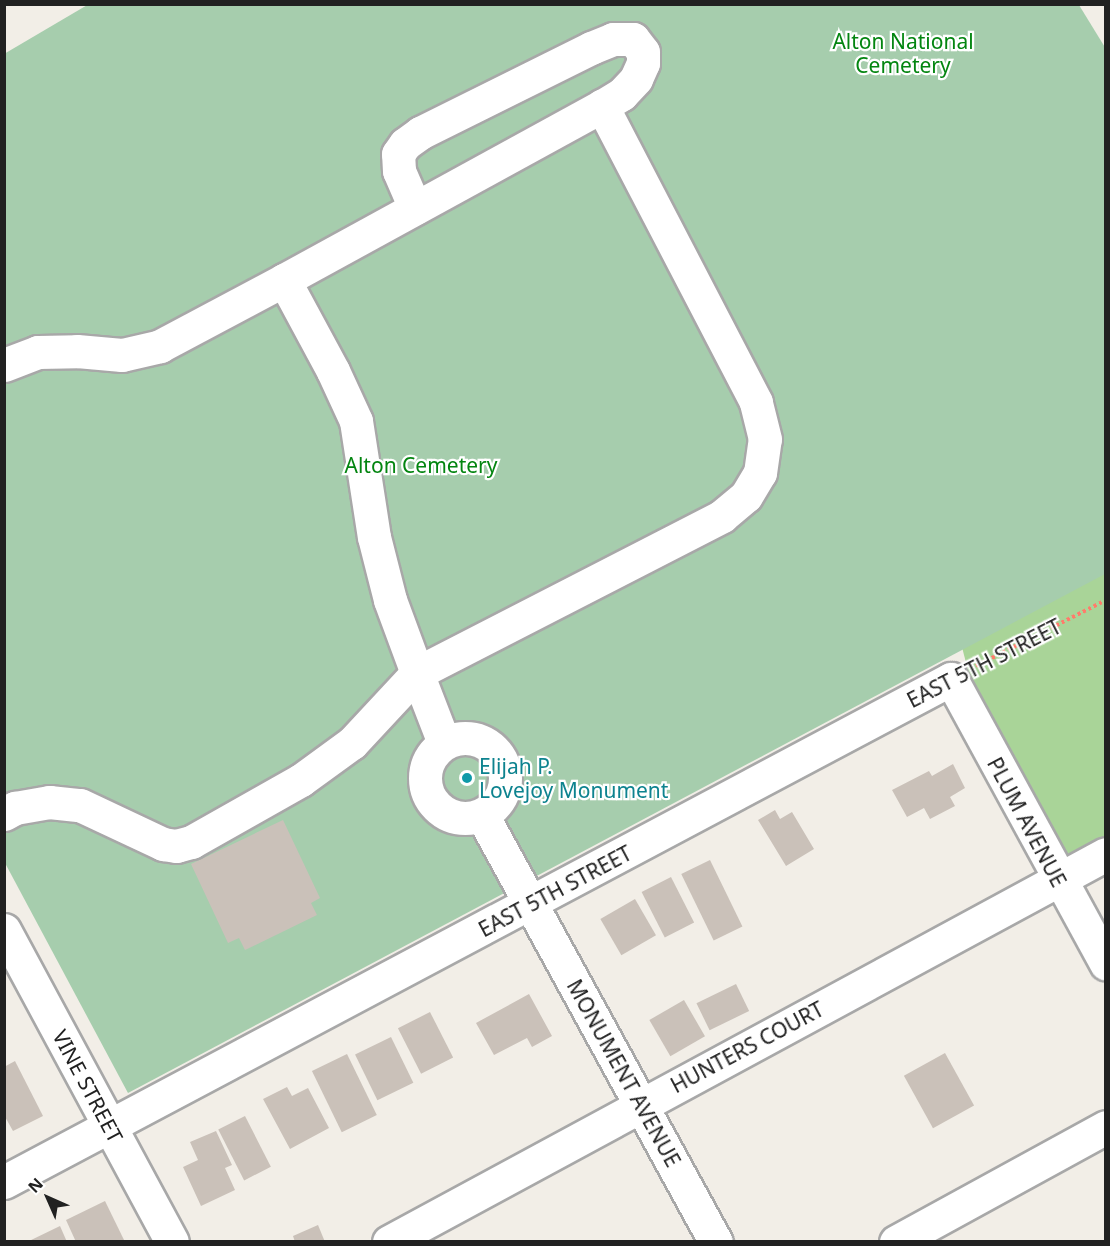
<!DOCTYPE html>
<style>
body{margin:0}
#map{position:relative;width:1110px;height:1246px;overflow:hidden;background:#f2eee7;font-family:"Noto Sans",sans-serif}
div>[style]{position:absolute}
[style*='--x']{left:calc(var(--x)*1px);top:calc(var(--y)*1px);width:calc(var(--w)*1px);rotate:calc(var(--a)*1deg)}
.forest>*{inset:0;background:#a9d498}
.cemetery>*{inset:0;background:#a6cdad}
.building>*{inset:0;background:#cac1b9;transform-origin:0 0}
.path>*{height:4px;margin-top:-2px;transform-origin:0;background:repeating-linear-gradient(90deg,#ff7c6b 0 3px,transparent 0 6px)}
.roads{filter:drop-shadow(2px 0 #a8a8a8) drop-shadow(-2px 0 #a8a8a8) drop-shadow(0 2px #a8a8a8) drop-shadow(0 -2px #a8a8a8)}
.minor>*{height:33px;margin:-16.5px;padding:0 16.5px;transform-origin:16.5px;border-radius:16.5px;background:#fff}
.minor>.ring{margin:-16.5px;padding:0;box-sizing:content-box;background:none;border:33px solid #fff;border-radius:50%}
.dots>*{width:16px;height:16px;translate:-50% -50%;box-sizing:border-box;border:3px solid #fff;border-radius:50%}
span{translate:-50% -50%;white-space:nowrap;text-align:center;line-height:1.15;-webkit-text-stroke:4.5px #fff;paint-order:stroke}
.park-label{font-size:21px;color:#038510}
.street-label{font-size:21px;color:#212121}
.culture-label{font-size:21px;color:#0d838f}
.left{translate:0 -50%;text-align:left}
.frame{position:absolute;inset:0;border:6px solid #212121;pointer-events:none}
.north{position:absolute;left:18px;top:1168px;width:60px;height:60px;-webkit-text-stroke:4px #fff;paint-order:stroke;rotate:315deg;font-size:16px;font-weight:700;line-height:24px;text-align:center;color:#212121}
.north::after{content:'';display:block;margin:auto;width:21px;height:27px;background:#212121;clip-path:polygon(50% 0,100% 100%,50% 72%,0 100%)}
</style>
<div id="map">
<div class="forest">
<i style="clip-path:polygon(1105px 479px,1105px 843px,1067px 863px,971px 682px,956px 624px)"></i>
</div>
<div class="cemetery">
<i style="clip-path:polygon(89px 4px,1079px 5px,1106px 49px,1105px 574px,128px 1093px,5px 863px,4px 54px)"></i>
</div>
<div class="building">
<i style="clip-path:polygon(953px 764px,965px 788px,950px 797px,955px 806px,930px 819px,924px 808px,907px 817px,892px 790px,929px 771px,932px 776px)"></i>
<i style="clip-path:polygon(775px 810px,780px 819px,792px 812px,814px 849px,786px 866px,758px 820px)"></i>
<i style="clip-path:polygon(283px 820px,320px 898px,311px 903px,317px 915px,245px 950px,239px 938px,228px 943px,191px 864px)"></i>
<i style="left:710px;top:860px;width:74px;height:32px;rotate:64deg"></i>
<i style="left:671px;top:877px;width:51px;height:33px;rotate:63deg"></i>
<i style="left:635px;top:899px;width:42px;height:40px;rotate:60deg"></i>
<i style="left:736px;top:984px;width:30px;height:44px;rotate:64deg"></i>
<i style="clip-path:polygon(529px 994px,552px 1036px,532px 1047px,527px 1038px,494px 1055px,476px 1023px)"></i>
<i style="left:684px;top:1000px;width:42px;height:40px;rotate:60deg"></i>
<i style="left:430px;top:1012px;width:51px;height:36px;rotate:63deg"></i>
<i style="left:391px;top:1037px;width:51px;height:40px;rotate:64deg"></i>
<i style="left:945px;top:1053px;width:60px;height:47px;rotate:61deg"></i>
<i style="left:347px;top:1054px;width:68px;height:39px;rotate:64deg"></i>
<i style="clip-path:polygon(15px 1061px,43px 1116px,13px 1131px,4px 1115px,4px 1067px)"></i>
<i style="clip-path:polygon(287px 1087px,292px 1096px,308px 1088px,329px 1128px,290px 1149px,263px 1099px)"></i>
<i style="left:245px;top:1116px;width:57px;height:30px;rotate:63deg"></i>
<i style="clip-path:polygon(216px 1131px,232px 1165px,225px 1168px,235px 1190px,201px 1206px,183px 1167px,198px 1160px,190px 1142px)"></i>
<i style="clip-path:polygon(105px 1201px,125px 1242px,76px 1242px,66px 1220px)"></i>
<i style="clip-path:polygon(318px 1225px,325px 1242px,295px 1242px,293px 1236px)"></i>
<i style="clip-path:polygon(60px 1226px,67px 1242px,27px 1242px)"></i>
</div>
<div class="path">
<i style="--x:976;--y:666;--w:146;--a:-26.9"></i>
</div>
<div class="roads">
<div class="minor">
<i style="--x:415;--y:208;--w:40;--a:-113.4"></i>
<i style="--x:399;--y:171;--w:17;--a:-93"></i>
<i style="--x:398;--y:154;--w:12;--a:-55"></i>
<i style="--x:405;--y:144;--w:19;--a:-36"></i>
<i style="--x:420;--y:133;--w:191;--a:-26.4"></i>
<i style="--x:591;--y:48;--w:24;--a:-22"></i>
<i style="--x:613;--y:39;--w:20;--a:0"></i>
<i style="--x:633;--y:39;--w:16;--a:52"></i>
<i style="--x:643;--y:52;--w:11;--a:90"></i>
<i style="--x:643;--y:63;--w:17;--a:114"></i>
<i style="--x:636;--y:79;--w:21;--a:133"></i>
<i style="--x:622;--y:94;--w:23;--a:149"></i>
<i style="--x:4;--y:365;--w:36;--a:-21"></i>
<i style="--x:38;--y:352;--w:39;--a:-1"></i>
<i style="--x:77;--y:351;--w:45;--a:5.1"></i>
<i style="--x:122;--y:355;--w:39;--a:-13"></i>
<i style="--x:160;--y:346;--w:140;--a:-28"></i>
<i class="ring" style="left:425px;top:738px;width:47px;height:47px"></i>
<i style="--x:4;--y:814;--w:13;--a:-29"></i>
<i style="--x:15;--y:808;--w:35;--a:-10"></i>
<i style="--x:49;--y:802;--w:31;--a:6"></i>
<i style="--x:80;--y:805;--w:92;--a:25.2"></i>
<i style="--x:163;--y:844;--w:13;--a:9"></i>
<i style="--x:176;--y:846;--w:16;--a:-15"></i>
<i style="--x:191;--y:842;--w:126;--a:-29.4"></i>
<i style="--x:301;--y:780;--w:63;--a:-36"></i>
<i style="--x:352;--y:743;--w:96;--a:-47.1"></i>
<i style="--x:417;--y:673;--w:343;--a:-27.2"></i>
<i style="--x:722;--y:516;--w:31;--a:-40"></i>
<i style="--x:746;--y:496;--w:27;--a:-59"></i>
<i style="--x:760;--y:473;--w:34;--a:-82"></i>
<i style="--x:765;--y:439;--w:38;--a:-104"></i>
<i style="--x:756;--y:402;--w:334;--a:-117.5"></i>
<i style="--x:602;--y:106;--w:362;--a:151.3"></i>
<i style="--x:284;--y:280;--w:103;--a:61.7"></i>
<i style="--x:333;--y:371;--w:55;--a:65.3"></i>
<i style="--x:356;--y:421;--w:117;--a:81.2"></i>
<i style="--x:374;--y:537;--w:65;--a:75.7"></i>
<i style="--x:390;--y:600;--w:78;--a:69.7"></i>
<i style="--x:417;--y:673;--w:75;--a:68.9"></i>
<i style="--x:482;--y:815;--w:487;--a:61.3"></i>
<i style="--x:4;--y:930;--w:354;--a:61.7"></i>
<i style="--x:4;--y:1182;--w:1072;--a:-27.98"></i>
<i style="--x:951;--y:679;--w:324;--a:61.4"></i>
<i style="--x:389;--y:1242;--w:815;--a:-28.42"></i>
<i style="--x:896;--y:1242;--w:239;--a:-28.7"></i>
</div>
</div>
<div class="dots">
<i style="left:467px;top:778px;background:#0f9aa8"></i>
</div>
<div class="park-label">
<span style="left:903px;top:53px">Alton National<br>Cemetery</span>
<span style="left:421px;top:465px">Alton Cemetery</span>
</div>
<div class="street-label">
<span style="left:984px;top:663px;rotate:-27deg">EAST 5TH STREET</span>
<span style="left:1027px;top:822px;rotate:62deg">PLUM AVENUE</span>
<span style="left:555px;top:891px;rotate:-28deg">EAST 5TH STREET</span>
<span style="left:747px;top:1047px;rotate:-28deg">HUNTERS COURT</span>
<span style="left:624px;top:1073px;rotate:61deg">MONUMENT AVENUE</span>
<span style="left:88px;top:1086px;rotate:62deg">VINE STREET</span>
</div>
<div class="culture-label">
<span class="left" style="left:479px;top:778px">Elijah P.<br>Lovejoy Monument</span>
</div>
<div class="frame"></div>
<div class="north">N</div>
</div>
